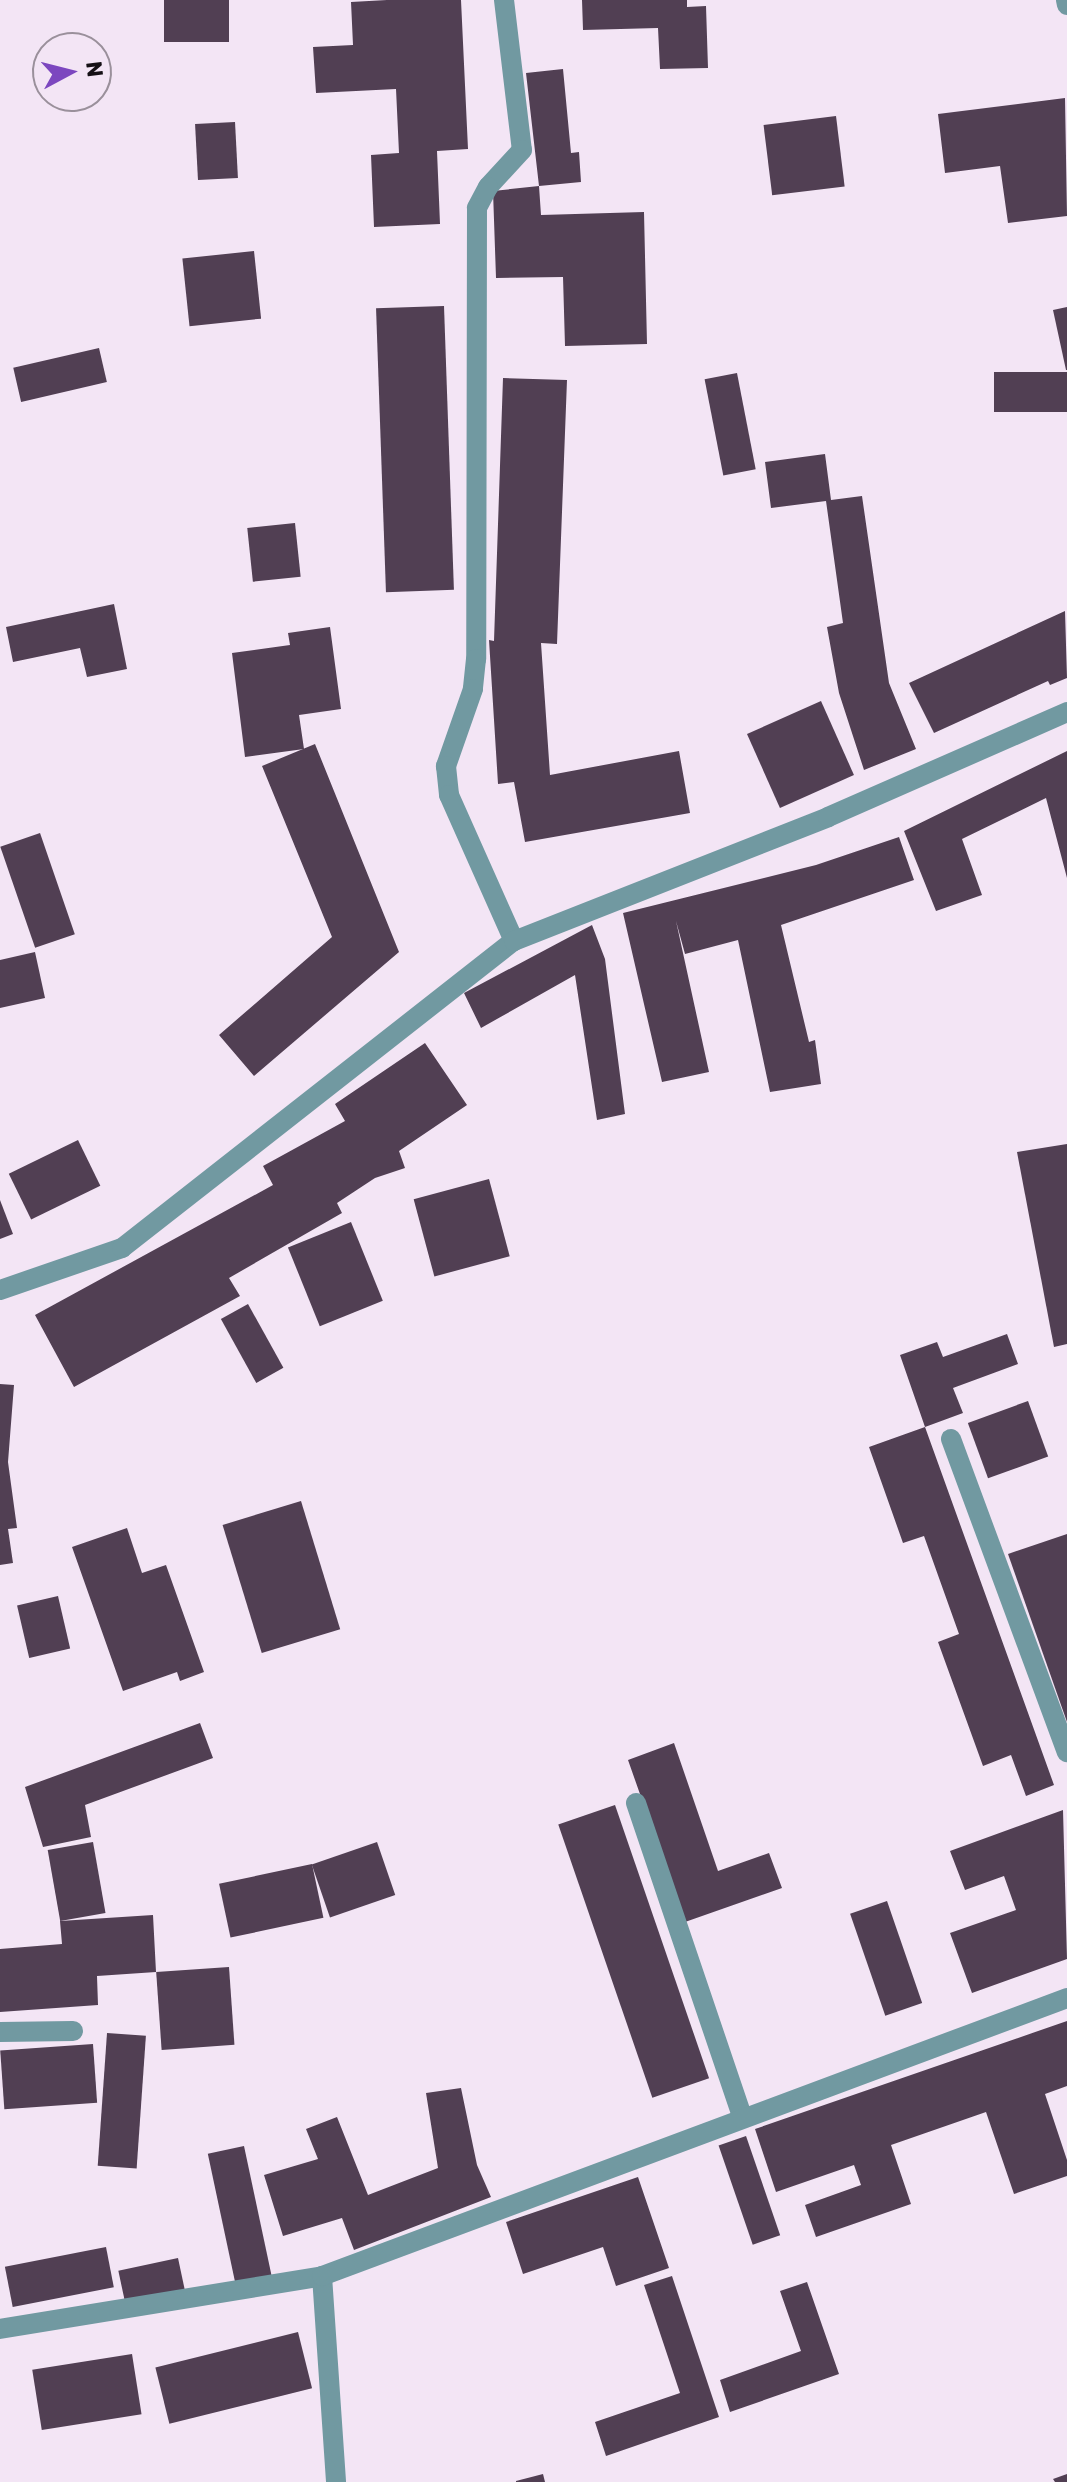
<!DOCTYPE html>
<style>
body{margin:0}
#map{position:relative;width:1067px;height:2482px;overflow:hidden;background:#f3e5f5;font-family:Rubik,sans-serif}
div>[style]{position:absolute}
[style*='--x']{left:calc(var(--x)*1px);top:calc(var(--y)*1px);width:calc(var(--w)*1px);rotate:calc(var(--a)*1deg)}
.building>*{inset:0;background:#513f53;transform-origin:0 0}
.lane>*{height:20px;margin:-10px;padding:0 10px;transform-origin:10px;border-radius:10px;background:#7199a1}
.street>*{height:20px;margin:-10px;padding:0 10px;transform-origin:10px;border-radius:10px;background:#7199a1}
span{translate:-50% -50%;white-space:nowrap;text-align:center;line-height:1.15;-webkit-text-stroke:8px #f3e5f5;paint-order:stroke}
.north{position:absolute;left:32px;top:32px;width:80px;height:80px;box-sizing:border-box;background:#f3e5f5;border:2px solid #9a909b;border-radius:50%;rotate:83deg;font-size:22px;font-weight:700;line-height:32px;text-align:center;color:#151015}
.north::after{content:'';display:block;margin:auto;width:28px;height:36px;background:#7c47bf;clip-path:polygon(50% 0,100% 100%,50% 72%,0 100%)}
</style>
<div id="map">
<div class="building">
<i style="left:164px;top:0;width:65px;height:42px"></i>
<i style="clip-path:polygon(387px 0,461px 0,468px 149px,437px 151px,440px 224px,374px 227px,371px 155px,399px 153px,396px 89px,316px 93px,313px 47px,353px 45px,351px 2px)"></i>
<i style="clip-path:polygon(582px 0,687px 0,687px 7px,706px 6px,708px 68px,660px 69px,658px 28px,583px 30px)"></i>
<i style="clip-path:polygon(563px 69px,571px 153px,579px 152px,581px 182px,539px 186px,526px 73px)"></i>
<i style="clip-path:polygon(1065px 98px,1067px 216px,1008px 223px,1000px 166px,945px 173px,938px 114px)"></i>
<i style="left:836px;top:116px;width:71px;height:73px;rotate:83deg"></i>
<i style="left:235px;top:122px;width:56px;height:40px;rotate:87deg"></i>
<i style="clip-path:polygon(539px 186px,541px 215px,644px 212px,647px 344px,565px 346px,563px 277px,496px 278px,493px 191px)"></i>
<i style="left:254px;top:251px;width:68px;height:72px;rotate:84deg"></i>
<i style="left:444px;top:306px;width:284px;height:68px;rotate:88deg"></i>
<i style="clip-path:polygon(1067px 307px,1067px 370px,1066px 370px,1053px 310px)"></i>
<i style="left:99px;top:348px;width:35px;height:88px;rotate:77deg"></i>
<i style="left:1067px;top:372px;width:40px;height:73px;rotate:90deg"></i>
<i style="left:737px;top:373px;width:98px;height:33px;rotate:79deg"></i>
<i style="clip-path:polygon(503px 378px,567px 380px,557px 644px,541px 643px,550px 775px,679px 751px,690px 813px,525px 842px,514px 782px,498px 784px,489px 640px,494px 641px)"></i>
<i style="clip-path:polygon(825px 454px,831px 500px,862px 496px,889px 683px,916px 749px,864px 770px,839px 693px,827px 627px,843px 623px,826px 501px,771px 508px,765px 462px)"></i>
<i style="left:295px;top:523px;width:54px;height:48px;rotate:84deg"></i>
<i style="clip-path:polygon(114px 604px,127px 669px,87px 677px,80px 648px,13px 662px,6px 627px)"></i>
<i style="clip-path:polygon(1065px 611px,1067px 678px,1050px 685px,1048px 681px,934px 733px,909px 683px)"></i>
<i style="clip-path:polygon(330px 627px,341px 709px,299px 715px,304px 749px,245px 757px,232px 653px,290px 645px,288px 633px)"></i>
<i style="left:821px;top:701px;width:81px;height:81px;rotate:66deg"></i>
<i style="clip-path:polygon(315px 744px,399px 952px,254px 1076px,219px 1035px,332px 937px,262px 766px)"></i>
<i style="clip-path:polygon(1067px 751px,1067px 878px,1046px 798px,962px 839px,982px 895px,936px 911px,904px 831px)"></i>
<i style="left:40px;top:833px;width:107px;height:42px;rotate:71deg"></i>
<i style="clip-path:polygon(899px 837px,914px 880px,781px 925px,809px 1042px,815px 1040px,821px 1084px,770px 1092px,738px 940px,685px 954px,676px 921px,709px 1072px,662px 1082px,623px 913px,816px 865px)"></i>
<i style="clip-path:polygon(592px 925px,605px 959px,625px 1114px,597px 1120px,575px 975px,481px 1028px,464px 993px)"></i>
<i style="clip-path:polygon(35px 952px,45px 998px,0 1008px,0 960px)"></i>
<i style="clip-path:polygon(425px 1043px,467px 1105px,399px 1151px,405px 1168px,375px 1178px,337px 1203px,342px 1213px,229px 1278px,240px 1296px,74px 1387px,35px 1315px,273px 1185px,263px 1166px,345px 1121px,335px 1104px)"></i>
<i style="left:78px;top:1140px;width:51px;height:77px;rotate:64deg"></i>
<i style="clip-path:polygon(1067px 1144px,1067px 1344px,1054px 1347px,1017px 1152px)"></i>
<i style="left:489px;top:1179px;width:80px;height:78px;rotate:75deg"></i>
<i style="clip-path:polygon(0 1200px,13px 1234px,0 1239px)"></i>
<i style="left:351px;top:1222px;width:85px;height:68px;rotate:68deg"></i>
<i style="left:248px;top:1304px;width:73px;height:31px;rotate:61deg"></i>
<i style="clip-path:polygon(1007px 1334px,1018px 1364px,953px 1388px,963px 1413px,925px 1427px,900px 1355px,937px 1342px,943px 1357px)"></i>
<i style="clip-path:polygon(0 1384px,14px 1385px,8px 1462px,17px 1528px,8px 1529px,13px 1563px,0 1565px)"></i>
<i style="left:1028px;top:1401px;width:59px;height:64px;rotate:70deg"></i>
<i style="clip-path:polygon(925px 1427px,1054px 1785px,1026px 1796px,1011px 1755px,983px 1766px,938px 1642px,959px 1634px,924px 1536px,903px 1543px,869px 1447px)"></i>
<i style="left:301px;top:1501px;width:134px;height:82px;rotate:73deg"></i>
<i style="clip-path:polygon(127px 1528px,142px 1573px,166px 1565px,204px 1672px,180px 1681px,177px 1672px,123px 1691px,72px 1547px)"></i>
<i style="clip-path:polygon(1067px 1534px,1067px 1722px,1008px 1554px)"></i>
<i style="left:58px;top:1596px;width:54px;height:42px;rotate:77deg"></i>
<i style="clip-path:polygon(200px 1723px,213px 1758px,85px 1805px,91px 1837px,43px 1847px,25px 1787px)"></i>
<i style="clip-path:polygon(674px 1743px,718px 1871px,769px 1853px,782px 1888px,685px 1922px,628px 1760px)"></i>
<i style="left:615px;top:1805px;width:289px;height:60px;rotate:71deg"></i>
<i style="clip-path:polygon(1063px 1810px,1067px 1959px,972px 1993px,950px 1933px,1016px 1910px,1004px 1876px,965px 1890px,950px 1851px)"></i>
<i style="left:93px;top:1842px;width:72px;height:46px;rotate:80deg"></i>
<i style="left:377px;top:1842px;width:56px;height:69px;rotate:71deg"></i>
<i style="left:312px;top:1864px;width:55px;height:95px;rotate:78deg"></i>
<i style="left:887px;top:1901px;width:108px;height:39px;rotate:71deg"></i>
<i style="clip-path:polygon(153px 1915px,156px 1972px,97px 1976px,98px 2005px,0 2012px,0 1949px,62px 1944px,60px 1921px)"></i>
<i style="left:229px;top:1967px;width:78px;height:73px;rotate:86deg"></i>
<i style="clip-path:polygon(1067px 2021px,1067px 2086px,1045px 2094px,1067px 2160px,1067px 2176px,1014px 2194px,986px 2112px,891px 2145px,911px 2204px,816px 2237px,805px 2205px,861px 2185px,854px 2165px,776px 2192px,755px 2129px)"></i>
<i style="left:107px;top:2033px;width:39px;height:133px;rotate:4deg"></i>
<i style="left:93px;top:2044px;width:59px;height:93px;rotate:86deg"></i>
<i style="clip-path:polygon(461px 2088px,477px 2165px,491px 2197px,354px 2250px,342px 2218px,283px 2236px,264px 2175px,318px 2159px,306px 2129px,337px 2117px,368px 2195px,438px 2168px,426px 2093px)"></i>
<i style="left:746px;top:2136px;width:105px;height:29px;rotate:71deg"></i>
<i style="left:244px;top:2146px;width:135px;height:37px;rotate:78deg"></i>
<i style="clip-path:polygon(638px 2177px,669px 2268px,616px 2286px,603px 2247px,523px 2274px,506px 2222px)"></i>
<i style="left:106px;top:2247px;width:41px;height:103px;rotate:79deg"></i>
<i style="left:178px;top:2258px;width:38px;height:61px;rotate:78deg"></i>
<i style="clip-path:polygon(672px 2276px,719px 2417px,606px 2456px,595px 2422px,680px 2393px,644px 2285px)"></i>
<i style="clip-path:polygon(807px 2282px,839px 2374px,730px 2412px,720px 2380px,801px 2351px,780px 2291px)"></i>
<i style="left:298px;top:2332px;width:58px;height:147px;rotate:76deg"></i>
<i style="left:132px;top:2354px;width:61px;height:101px;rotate:81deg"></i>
<i style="clip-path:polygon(543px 2474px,545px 2482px,516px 2482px,516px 2481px)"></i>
<i style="clip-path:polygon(1067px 2474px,1067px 2482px,1055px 2482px,1053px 2479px)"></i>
</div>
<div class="lane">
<i style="--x:951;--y:1439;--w:334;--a:69.7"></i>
<i style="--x:636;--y:1803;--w:330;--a:71.3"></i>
<i style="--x:0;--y:2032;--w:73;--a:-0.8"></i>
<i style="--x:322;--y:2276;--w:206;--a:86.1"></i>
</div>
<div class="street">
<i style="--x:504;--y:0;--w:151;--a:83.2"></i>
<i style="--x:522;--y:150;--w:50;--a:132.6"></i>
<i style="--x:488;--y:187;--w:24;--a:118"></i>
<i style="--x:477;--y:208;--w:451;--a:90.1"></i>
<i style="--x:476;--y:659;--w:30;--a:96"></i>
<i style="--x:473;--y:689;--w:82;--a:109.3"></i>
<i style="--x:446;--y:766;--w:29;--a:84"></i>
<i style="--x:449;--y:795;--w:160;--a:66"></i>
<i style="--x:1066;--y:0;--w:5;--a:79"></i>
<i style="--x:0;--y:1290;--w:129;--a:-19"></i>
<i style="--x:122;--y:1248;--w:498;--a:-38.1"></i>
<i style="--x:514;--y:941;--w:338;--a:-21.5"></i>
<i style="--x:828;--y:817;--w:261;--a:-23.7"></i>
<i style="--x:0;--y:2329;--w:326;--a:-9.3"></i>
<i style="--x:322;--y:2276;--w:795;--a:-20.46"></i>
</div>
<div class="north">N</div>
</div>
